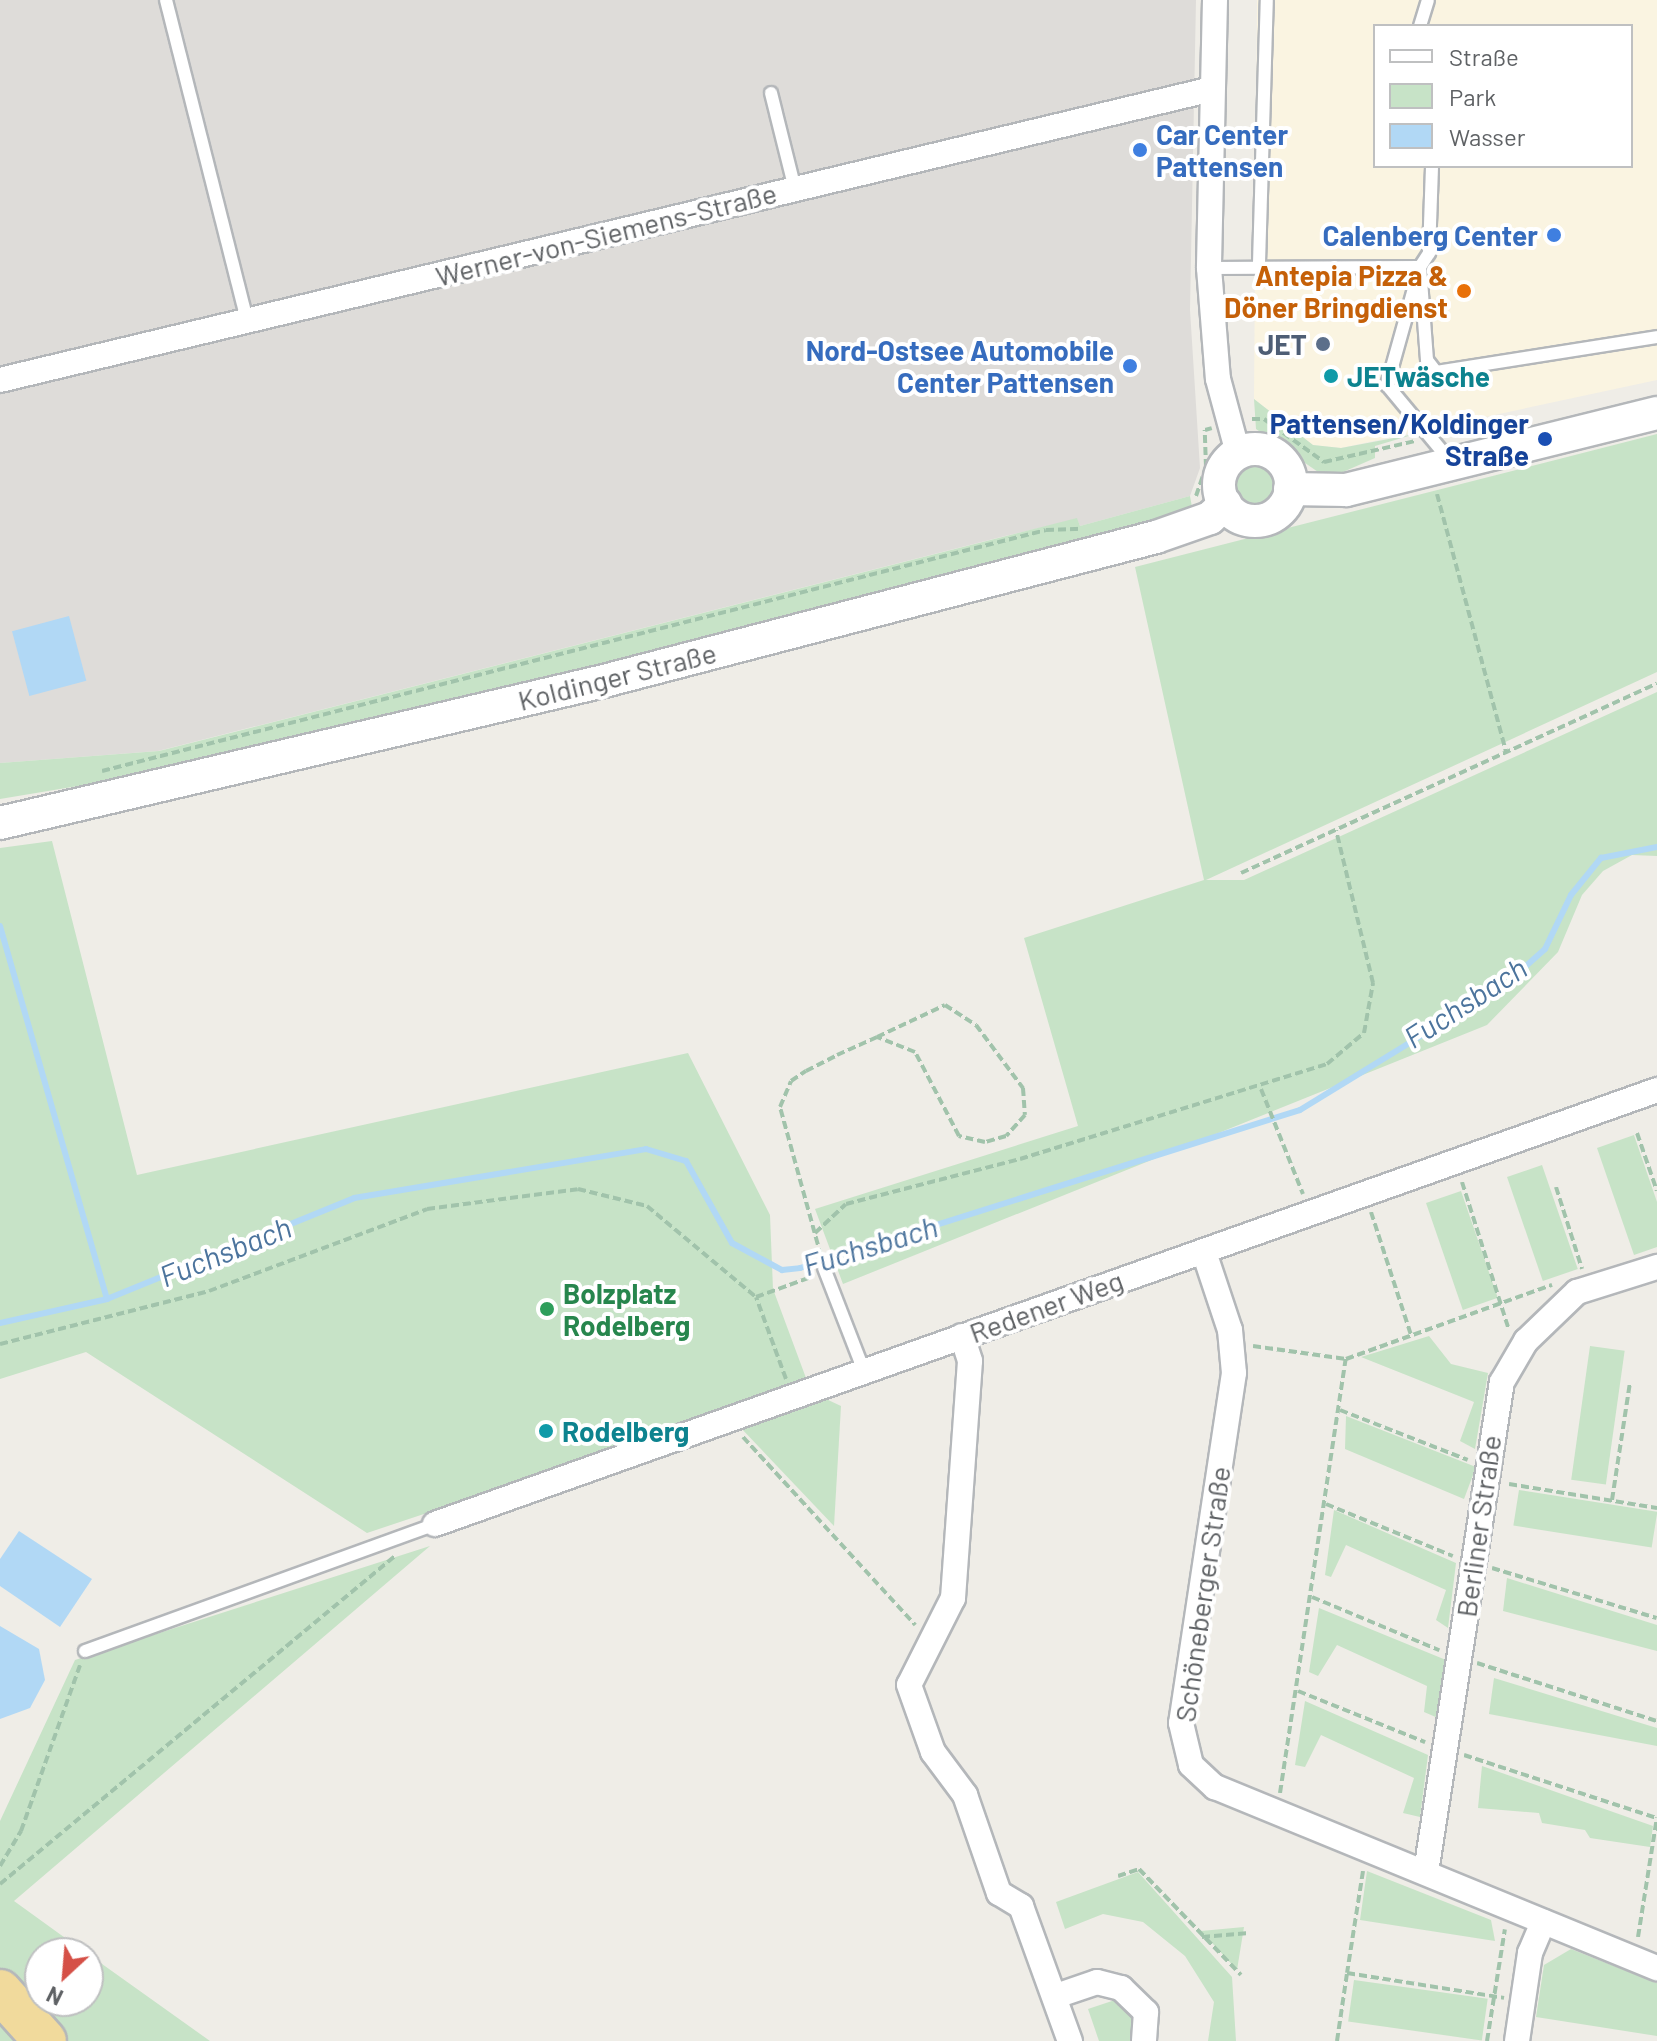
<!DOCTYPE html>
<meta charset="utf-8">
<style>
body{margin:0}
#map{position:relative;width:1657px;height:2041px;overflow:hidden;background:#efede7;font-family:Barlow,sans-serif}
div>[style]{position:absolute}
[style*='--x']{left:calc(var(--x)*1px);top:calc(var(--y)*1px);width:calc(var(--w)*1px);rotate:calc(var(--a)*1deg)}
.commercial>*{inset:0;background:#faf4e1}
.industrial>*{inset:0;background:#dedcd9}
.green>*{inset:0;background:#c7e3c7;transform-origin:0 0}
.round{border-radius:50%}
.water>*{inset:0;background:#b1d8f5;transform-origin:0 0}
.stream>*{height:6px;margin:-3px;padding:0 3px;transform-origin:3px;border-radius:3px;background:#b1d8f5}
.path>*{height:4px;margin-top:-2px;transform-origin:0;background:repeating-linear-gradient(90deg,#a1c3ab 0 8px,transparent 0 12px)}
.roads{filter:drop-shadow(2px 0 #b4b7ba) drop-shadow(-2px 0 #b4b7ba) drop-shadow(0 2px #b4b7ba) drop-shadow(0 -2px #b4b7ba)}
.lane>*{height:12px;margin:-6px;padding:0 6px;transform-origin:6px;border-radius:6px;background:#fff}
.street>*{height:24px;margin:-12px;padding:0 12px;transform-origin:12px;border-radius:12px;background:#fff}
.secondary>*{height:32px;margin:-16px;padding:0 16px;transform-origin:16px;border-radius:16px;background:#fff}
.secondary>.ring{margin:-16px;padding:0;box-sizing:content-box;background:none;border:32px solid #fff;border-radius:50%}
.highway>*{height:42px;margin:-21px;padding:0 21px;transform-origin:21px;border-radius:21px;background:#f1da9c}
.dots>*{width:22px;height:22px;translate:-50% -50%;box-sizing:border-box;border:4px solid #fff;border-radius:50%}
span{translate:-50% -50%;white-space:nowrap;text-align:center;line-height:1.15;-webkit-text-stroke:8px #fff;paint-order:stroke}
.shop-label{font-size:28px;color:#366cbe;font-weight:700}
.left{translate:0 -50%;text-align:left}
.right{translate:-100% -50%;text-align:right}
.street-label{font-size:28px;color:#5f6265}
.food-label{font-size:28px;color:#c56008;font-weight:700}
.service-label{font-size:28px;color:#4e5e75;font-weight:700}
.culture-label{font-size:28px;color:#0d838f;font-weight:700}
.transit-label{font-size:28px;color:#164399;font-weight:700}
.leisure-label{font-size:28px;color:#27864d;font-weight:700}
.water-label{font-size:30px;color:#4c749d;font-style:italic}
.legend{position:absolute;left:1373px;top:24px;width:260px;height:144px;box-sizing:border-box;background:#fff;border:2px solid #bfc0c1;margin:0;padding:10px 14px;list-style:none;font-size:24px;color:#5f6265}
.legend li{display:flex;align-items:center;gap:16px;height:40px}
.legend b{width:40px;border:2px solid #bfc0c1}
.north{position:absolute;left:24px;top:1937px;width:80px;height:80px;box-sizing:border-box;background:#fff;border:2px solid #bfc0c1;border-radius:50%;rotate:206deg;font-size:22px;font-weight:700;line-height:32px;text-align:center;color:#5f6265}
.north::after{content:'';display:block;margin:auto;width:28px;height:36px;background:#d55047;clip-path:polygon(50% 0,100% 100%,50% 72%,0 100%)}
</style>
<div id="map">
<div class="commercial">
<i style="clip-path:polygon(evenodd,1257px 0,1657px 0,1657px 380px,1341px 448px,1313px 445px,1254px 399px,1257px 0,1375px 26px,1631px 26px,1631px 166px,1375px 166px,1375px 26px)"></i>
</div>
<div class="industrial">
<i style="clip-path:polygon(0 0,1196px 0,1190px 310px,1200px 468px,1190px 496px,1080px 526px,1077px 519px,1005px 536px,158px 751px,0 763px)"></i>
</div>
<div class="green">
<i style="clip-path:polygon(1254px 399px,1313px 445px,1341px 448px,1415px 434px,1375px 446px,1375px 458px,1343px 472px,1321px 474px,1256px 429px)"></i>
<i style="clip-path:polygon(1657px 434px,1657px 672px,1206px 880px,1244px 880px,1657px 692px,1657px 856px,1632px 855px,1603px 871px,1582px 895px,1558px 952px,1487px 1025px,843px 1284px,815px 1209px,1078px 1126px,1024px 938px,1204px 880px,1135px 567px)"></i>
<i class="round" style="left:1233px;top:463px;width:44px;height:44px"></i>
<i style="clip-path:polygon(1190px 496px,1192px 507px,1176px 516px,651px 652px,174px 770px,0 799px,0 763px,159px 751px,1077px 518px,1080px 526px)"></i>
<i style="clip-path:polygon(52px 841px,137px 1175px,688px 1053px,770px 1215px,773px 1289px,806px 1378px,723px 1414px,367px 1533px,86px 1352px,0 1379px,0 848px)"></i>
<i style="clip-path:polygon(1634px 1135px,1657px 1202px,1657px 1247px,1634px 1255px,1597px 1148px)"></i>
<i style="left:1542px;top:1165px;width:110px;height:37px;rotate:71deg"></i>
<i style="left:1461px;top:1191px;width:113px;height:37px;rotate:71deg"></i>
<i style="clip-path:polygon(1429px 1336px,1451px 1364px,1488px 1373px,1475px 1449px,1460px 1441px,1474px 1402px,1361px 1357px)"></i>
<i style="left:1590px;top:1346px;width:35px;height:135px;rotate:8deg"></i>
<i style="clip-path:polygon(826px 1399px,841px 1406px,834px 1526px,740px 1427px)"></i>
<i style="clip-path:polygon(1346px 1416px,1476px 1467px,1464px 1499px,1345px 1449px)"></i>
<i style="left:1519px;top:1490px;width:140px;height:36px;rotate:9deg"></i>
<i style="clip-path:polygon(1334px 1510px,1456px 1563px,1448px 1628px,1436px 1620px,1446px 1590px,1346px 1545px,1331px 1577px,1325px 1575px)"></i>
<i style="clip-path:polygon(430px 1546px,14px 1901px,86px 1953px,40px 1953px,40px 2001px,88px 2001px,88px 1954px,210px 2041px,0 2041px,0 1821px,75px 1660px)"></i>
<i style="clip-path:polygon(1507px 1578px,1657px 1625px,1657px 1651px,1503px 1611px)"></i>
<i style="clip-path:polygon(1319px 1608px,1446px 1660px,1438px 1718px,1424px 1712px,1427px 1686px,1337px 1645px,1318px 1676px,1309px 1672px)"></i>
<i style="clip-path:polygon(1494px 1678px,1657px 1728px,1657px 1746px,1489px 1714px)"></i>
<i style="clip-path:polygon(1305px 1701px,1428px 1755px,1420px 1817px,1403px 1813px,1414px 1778px,1321px 1735px,1305px 1767px,1295px 1765px)"></i>
<i style="clip-path:polygon(1482px 1766px,1653px 1826px,1650px 1847px,1590px 1838px,1585px 1830px,1542px 1823px,1539px 1813px,1478px 1808px)"></i>
<i style="clip-path:polygon(1367px 1871px,1491px 1920px,1495px 1941px,1360px 1920px)"></i>
<i style="clip-path:polygon(1138px 1872px,1232px 1977px,1236px 2041px,1208px 2041px,1214px 2002px,1185px 1956px,1143px 1922px,1103px 1914px,1065px 1929px,1056px 1902px)"></i>
<i style="clip-path:polygon(1244px 1927px,1237px 1970px,1201px 1931px)"></i>
<i style="clip-path:polygon(1571px 1949px,1657px 1983px,1657px 2036px,1536px 2017px,1544px 1965px)"></i>
<i style="left:1354px;top:1980px;width:135px;height:42px;rotate:8deg"></i>
<i style="clip-path:polygon(1124px 1997px,1142px 2016px,1138px 2041px,1099px 2041px,1088px 2009px)"></i>
</div>
<div class="water">
<i style="left:69px;top:616px;width:67px;height:59px;rotate:75deg"></i>
<i style="clip-path:polygon(19px 1531px,92px 1579px,60px 1627px,0 1586px,0 1559px)"></i>
<i style="clip-path:polygon(0 1626px,39px 1649px,45px 1680px,30px 1708px,0 1719px)"></i>
</div>
<div class="stream">
<i style="--x:0;--y:926;--w:388;--a:74"></i>
<i style="--x:0;--y:1323;--w:110;--a:-12.6"></i>
<i style="--x:107;--y:1299;--w:267;--a:-22.2"></i>
<i style="--x:354;--y:1198;--w:296;--a:-9.5"></i>
<i style="--x:646;--y:1149;--w:42;--a:16.7"></i>
<i style="--x:686;--y:1161;--w:94;--a:60.7"></i>
<i style="--x:732;--y:1243;--w:57;--a:28.4"></i>
<i style="--x:782;--y:1270;--w:18;--a:-6"></i>
<i style="--x:800;--y:1268;--w:524;--a:-17.54"></i>
<i style="--x:1300;--y:1110;--w:243;--a:-31.5"></i>
<i style="--x:1507;--y:983;--w:51;--a:-41.8"></i>
<i style="--x:1545;--y:949;--w:60;--a:-64.3"></i>
<i style="--x:1571;--y:895;--w:48;--a:-51"></i>
<i style="--x:1601;--y:858;--w:57;--a:-11.1"></i>
</div>
<div class="path">
<i style="--x:1252;--y:419;--w:12;--a:0"></i>
<i style="--x:1264;--y:419;--w:74;--a:35.6"></i>
<i style="--x:1324;--y:462;--w:93;--a:-13"></i>
<i style="--x:1437;--y:494;--w:266;--a:75"></i>
<i style="--x:1196;--y:496;--w:31;--a:-71"></i>
<i style="--x:1206;--y:467;--w:37;--a:-92"></i>
<i style="--x:1205;--y:430;--w:7;--a:-16"></i>
<i style="--x:102;--y:771;--w:974;--a:-14.32"></i>
<i style="--x:1046;--y:530;--w:36;--a:-2"></i>
<i style="--x:1241;--y:873;--w:457;--a:-24.5"></i>
<i style="--x:1261;--y:1089;--w:113;--a:68.2"></i>
<i style="--x:1637;--y:1133;--w:61;--a:71"></i>
<i style="--x:1462;--y:1182;--w:155;--a:72.4"></i>
<i style="--x:1556;--y:1187;--w:86;--a:72.4"></i>
<i style="--x:1371;--y:1212;--w:129;--a:72"></i>
<i style="--x:815;--y:1233;--w:42;--a:-43.1"></i>
<i style="--x:846;--y:1204;--w:180;--a:-14.5"></i>
<i style="--x:1020;--y:1159;--w:321;--a:-17.2"></i>
<i style="--x:1327;--y:1064;--w:48;--a:-40"></i>
<i style="--x:1364;--y:1033;--w:51;--a:-79.8"></i>
<i style="--x:1373;--y:983;--w:157;--a:-103.6"></i>
<i style="--x:821;--y:1256;--w:155;--a:-105.4"></i>
<i style="--x:780;--y:1107;--w:28;--a:-67"></i>
<i style="--x:791;--y:1081;--w:18;--a:-34"></i>
<i style="--x:806;--y:1071;--w:35;--a:-27"></i>
<i style="--x:837;--y:1055;--w:44;--a:-24.2"></i>
<i style="--x:877;--y:1037;--w:75;--a:-25.2"></i>
<i style="--x:945;--y:1005;--w:37;--a:33"></i>
<i style="--x:976;--y:1025;--w:79;--a:53.3"></i>
<i style="--x:1023;--y:1088;--w:27;--a:86"></i>
<i style="--x:1025;--y:1115;--w:28;--a:132"></i>
<i style="--x:1006;--y:1136;--w:22;--a:164"></i>
<i style="--x:985;--y:1142;--w:27;--a:-167"></i>
<i style="--x:959;--y:1136;--w:95;--a:-117.6"></i>
<i style="--x:915;--y:1052;--w:41;--a:-158.5"></i>
<i style="--x:0;--y:1344;--w:216;--a:-14.2"></i>
<i style="--x:209;--y:1291;--w:233;--a:-20.6"></i>
<i style="--x:427;--y:1209;--w:152;--a:-7.5"></i>
<i style="--x:578;--y:1189;--w:71;--a:13.8"></i>
<i style="--x:647;--y:1206;--w:142;--a:39.9"></i>
<i style="--x:1253;--y:1346;--w:94;--a:8"></i>
<i style="--x:786;--y:1379;--w:87;--a:-110.1"></i>
<i style="--x:756;--y:1297;--w:59;--a:-20"></i>
<i style="--x:1340;--y:1410;--w:137;--a:21.3"></i>
<i style="--x:743;--y:1437;--w:255;--a:47.5"></i>
<i style="--x:1509;--y:1484;--w:150;--a:9.2"></i>
<i style="--x:1612;--y:1500;--w:119;--a:-81.3"></i>
<i style="--x:1326;--y:1504;--w:137;--a:22.3"></i>
<i style="--x:1492;--y:1568;--w:172;--a:16.9"></i>
<i style="--x:1312;--y:1597;--w:138;--a:22.7"></i>
<i style="--x:1477;--y:1663;--w:189;--a:17.9"></i>
<i style="--x:1298;--y:1691;--w:137;--a:21.9"></i>
<i style="--x:1464;--y:1755;--w:203;--a:18.1"></i>
<i style="--x:1280;--y:1793;--w:439;--a:-81.4"></i>
<i style="--x:1346;--y:1359;--w:219;--a:-19.8"></i>
<i style="--x:0;--y:1866;--w:41;--a:-59"></i>
<i style="--x:21;--y:1831;--w:176;--a:-70.4"></i>
<i style="--x:1363;--y:1871;--w:103;--a:98.9"></i>
<i style="--x:1347;--y:1973;--w:159;--a:9"></i>
<i style="--x:1118;--y:1876;--w:22;--a:-18"></i>
<i style="--x:1139;--y:1869;--w:147;--a:46.1"></i>
<i style="--x:0;--y:1884;--w:513;--a:-39.71"></i>
<i style="--x:1202;--y:1937;--w:47;--a:-4.9"></i>
<i style="--x:1638;--y:1937;--w:121;--a:-81"></i>
<i style="--x:1337;--y:2041;--w:69;--a:-81.6"></i>
<i style="--x:1487;--y:2041;--w:113;--a:-80.9"></i>
</div>
<div class="roads">
<div class="lane">
<i style="--x:166;--y:0;--w:331;--a:75.8"></i>
<i style="--x:1420;--y:26;--w:27;--a:-73"></i>
<i style="--x:771;--y:93;--w:99;--a:76"></i>
<i style="--x:1259;--y:263;--w:263;--a:-88.3"></i>
<i style="--x:1420;--y:267;--w:93;--a:85.7"></i>
<i style="--x:1427;--y:360;--w:15;--a:53"></i>
<i style="--x:1436;--y:372;--w:224;--a:-9"></i>
<i style="--x:1420;--y:267;--w:123;--a:105.6"></i>
<i style="--x:1387;--y:385;--w:99;--a:50.3"></i>
<i style="--x:1209;--y:268;--w:211;--a:-0.3"></i>
<i style="--x:1420;--y:267;--w:17;--a:-57"></i>
<i style="--x:1429;--y:253;--w:87;--a:-88"></i>
<i style="--x:824;--y:1268;--w:110;--a:68.8"></i>
<i style="--x:85;--y:1651;--w:372;--a:-19.9"></i>
</div>
<div class="street">
<i style="--x:1215;--y:0;--w:268;--a:91.3"></i>
<i style="--x:1209;--y:268;--w:111;--a:85.4"></i>
<i style="--x:1218;--y:379;--w:77;--a:74.9"></i>
<i style="--x:0;--y:380;--w:1246;--a:-13.5"></i>
<i style="--x:1204;--y:1252;--w:82;--a:71.6"></i>
<i style="--x:1230;--y:1330;--w:43;--a:84.7"></i>
<i style="--x:1234;--y:1373;--w:354;--a:98.6"></i>
<i style="--x:1181;--y:1723;--w:43;--a:76.6"></i>
<i style="--x:1191;--y:1765;--w:33;--a:43"></i>
<i style="--x:1215;--y:1787;--w:478;--a:22.3"></i>
<i style="--x:962;--y:1336;--w:26;--a:72"></i>
<i style="--x:970;--y:1361;--w:238;--a:94.1"></i>
<i style="--x:953;--y:1598;--w:97;--a:116.8"></i>
<i style="--x:909;--y:1685;--w:71;--a:70.3"></i>
<i style="--x:933;--y:1752;--w:54;--a:53.3"></i>
<i style="--x:965;--y:1795;--w:104;--a:70.9"></i>
<i style="--x:999;--y:1893;--w:26;--a:31"></i>
<i style="--x:1021;--y:1906;--w:144;--a:70.1"></i>
<i style="--x:435;--y:1524;--w:1297;--a:-19.55"></i>
<i style="--x:1426;--y:1872;--w:496;--a:-81.2"></i>
<i style="--x:1502;--y:1382;--w:48;--a:-59.7"></i>
<i style="--x:1526;--y:1341;--w:71;--a:-43.9"></i>
<i style="--x:1577;--y:1292;--w:84;--a:-17.4"></i>
<i style="--x:1056;--y:1996;--w:43;--a:-18.9"></i>
<i style="--x:1097;--y:1982;--w:25;--a:14"></i>
<i style="--x:1121;--y:1988;--w:35;--a:44"></i>
<i style="--x:1146;--y:2012;--w:29;--a:94"></i>
<i style="--x:1517;--y:2041;--w:89;--a:-81.6"></i>
<i style="--x:1530;--y:1953;--w:34;--a:-67"></i>
</div>
<div class="secondary">
<i class="ring" style="left:1219px;top:449px;width:40px;height:40px"></i>
<i style="--x:1290;--y:489;--w:56;--a:1"></i>
<i style="--x:1346;--y:490;--w:320;--a:-13.9"></i>
<i style="--x:0;--y:823;--w:620;--a:-13.23"></i>
<i style="--x:604;--y:681;--w:570;--a:-14.62"></i>
<i style="--x:1156;--y:537;--w:57;--a:-19.4"></i>
<i style="--x:1210;--y:518;--w:21;--a:-43"></i>
</div>
<div class="highway">
<i style="--x:0;--y:1991;--w:67;--a:48"></i>
</div>
</div>
<div class="dots">
<i style="left:1140px;top:150px;background:#3f7fe0"></i>
<i style="left:1554px;top:235px;background:#3f7fe0"></i>
<i style="left:1464px;top:291px;background:#e8710a"></i>
<i style="left:1323px;top:344px;background:#5c6f8a"></i>
<i style="left:1130px;top:366px;background:#3f7fe0"></i>
<i style="left:1331px;top:376px;background:#0f9aa8"></i>
<i style="left:1545px;top:439px;background:#1a4fb4"></i>
<i style="left:547px;top:1309px;background:#2e9e5b"></i>
<i style="left:546px;top:1431px;background:#0f9aa8"></i>
</div>
<div class="shop-label">
<span class="left" style="left:1156px;top:150px">Car Center<br>Pattensen</span>
<span class="right" style="left:1538px;top:235px">Calenberg Center</span>
<span class="right" style="left:1114px;top:366px">Nord-Ostsee Automobile<br>Center Pattensen</span>
</div>
<div class="street-label">
<span style="left:606px;top:234px;rotate:-14deg">Werner-von-Siemens-Straße</span>
<span style="left:617px;top:676px;rotate:-14deg">Koldinger Straße</span>
<span style="left:1046px;top:1306px;rotate:-20deg">Redener Weg</span>
<span style="left:1478px;top:1526px;rotate:-82deg">Berliner Straße</span>
<span style="left:1202px;top:1594px;rotate:-82deg">Schöneberger Straße</span>
</div>
<div class="food-label">
<span class="right" style="left:1448px;top:291px">Antepia Pizza &amp;<br>Döner Bringdienst</span>
</div>
<div class="service-label">
<span class="right" style="left:1307px;top:344px">JET</span>
</div>
<div class="culture-label">
<span class="left" style="left:1347px;top:376px">JETwäsche</span>
<span class="left" style="left:562px;top:1431px">Rodelberg</span>
</div>
<div class="transit-label">
<span class="right" style="left:1529px;top:439px">Pattensen/Koldinger<br>Straße</span>
</div>
<div class="leisure-label">
<span class="left" style="left:563px;top:1309px">Bolzplatz<br>Rodelberg</span>
</div>
<div class="water-label">
<span style="left:1465px;top:1002px;rotate:-33deg">Fuchsbach</span>
<span style="left:870px;top:1245px;rotate:-17deg">Fuchsbach</span>
<span style="left:225px;top:1251px;rotate:-22deg">Fuchsbach</span>
</div>
<ul class="legend">
<li><b style="height:10px;background:#fff"></b>Straße</li>
<li><b style="height:22px;background:#c7e3c7"></b>Park</li>
<li><b style="height:22px;background:#b1d8f5"></b>Wasser</li>
</ul>
<div class="north">N</div>
</div>
